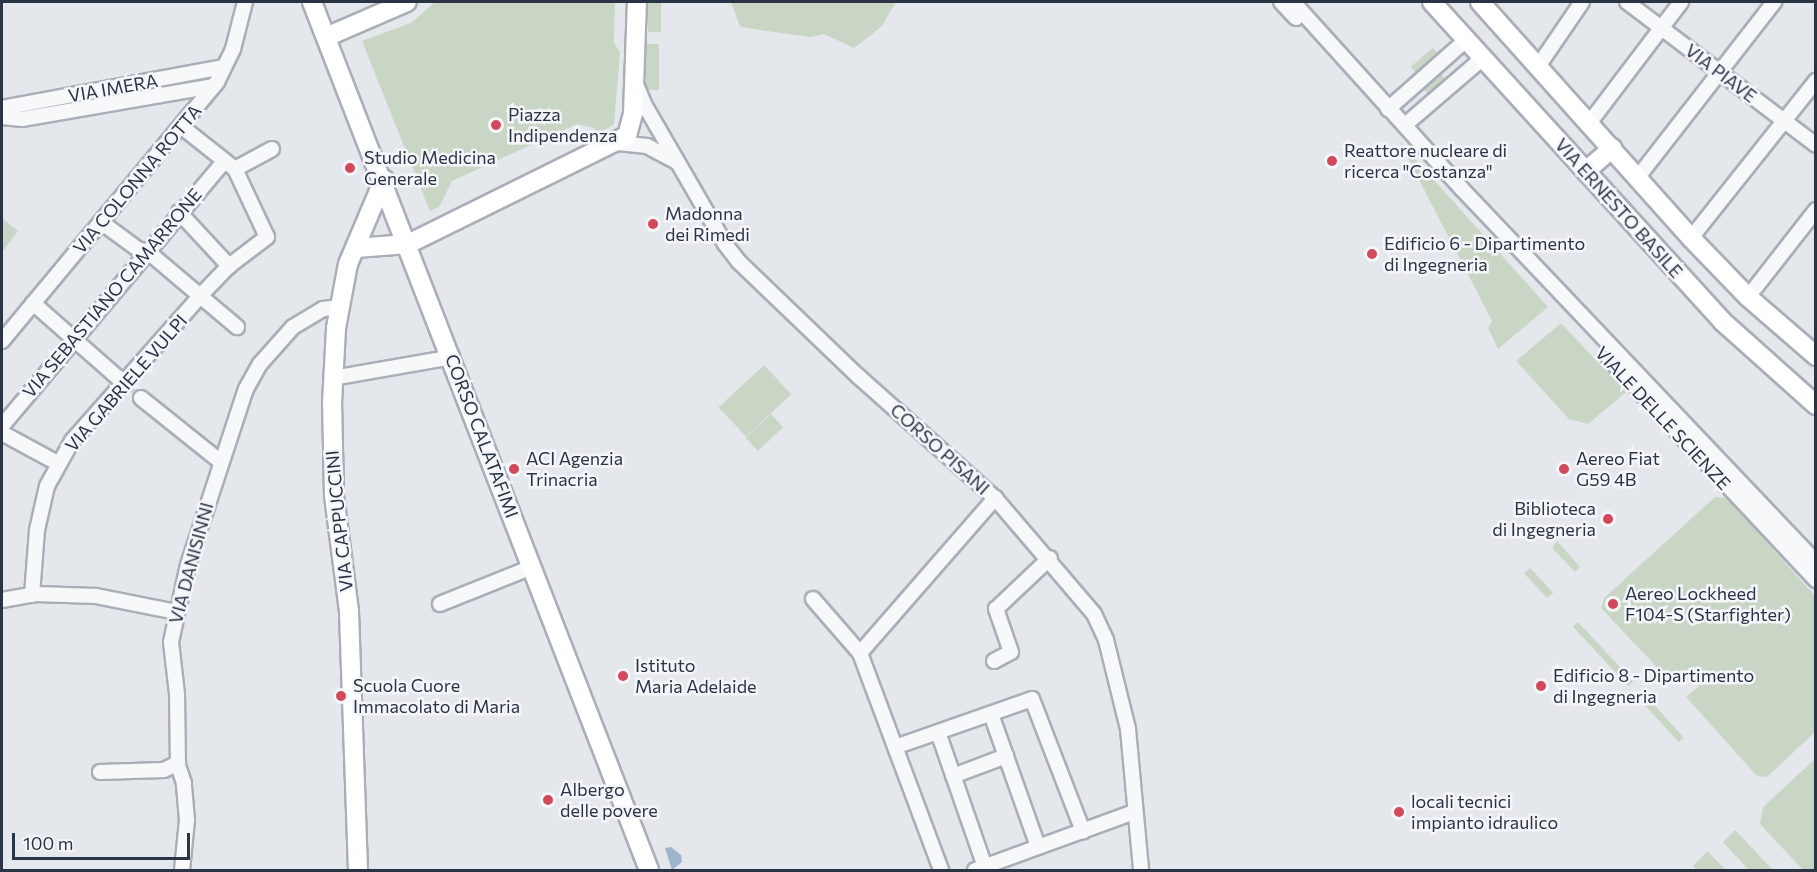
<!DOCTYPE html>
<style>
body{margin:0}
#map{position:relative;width:1817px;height:872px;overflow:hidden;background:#e4e7ec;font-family:Commissioner,sans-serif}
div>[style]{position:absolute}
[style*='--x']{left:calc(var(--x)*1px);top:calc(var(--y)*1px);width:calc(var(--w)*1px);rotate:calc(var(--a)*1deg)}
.green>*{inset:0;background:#c9d6c5;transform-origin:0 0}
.water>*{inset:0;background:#9fb4cc}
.roads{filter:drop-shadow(2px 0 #a9aeb7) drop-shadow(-2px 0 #a9aeb7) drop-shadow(0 2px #a9aeb7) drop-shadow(0 -2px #a9aeb7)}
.street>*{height:14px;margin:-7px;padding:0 7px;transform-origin:7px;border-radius:7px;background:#f7f8fa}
.secondary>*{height:18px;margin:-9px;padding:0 9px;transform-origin:9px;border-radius:9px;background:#fff}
.dots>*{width:16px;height:16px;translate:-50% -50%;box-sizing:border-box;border:3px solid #f4f6f9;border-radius:50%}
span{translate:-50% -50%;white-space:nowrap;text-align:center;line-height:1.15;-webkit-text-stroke:5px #f4f6f9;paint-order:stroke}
.street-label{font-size:18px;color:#2b3445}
.poi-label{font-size:18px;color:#2b3445}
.left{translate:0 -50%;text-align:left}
.right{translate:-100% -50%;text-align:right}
.frame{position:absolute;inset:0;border:3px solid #2b3445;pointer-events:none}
.scale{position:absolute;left:12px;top:833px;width:178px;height:27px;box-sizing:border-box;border:3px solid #2b3445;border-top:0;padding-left:8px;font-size:18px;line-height:21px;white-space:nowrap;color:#2b3445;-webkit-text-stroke:4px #f4f6f9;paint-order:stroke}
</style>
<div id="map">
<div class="green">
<i style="clip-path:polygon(435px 2px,615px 2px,614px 43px,620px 52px,614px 124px,598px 135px,594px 128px,577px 124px,452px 181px,439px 207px,430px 211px,362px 41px,411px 23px)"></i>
<i style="left:648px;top:2px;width:13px;height:30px"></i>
<i style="clip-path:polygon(731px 2px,896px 2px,881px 27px,854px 48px,824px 34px,810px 37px,740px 27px)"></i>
<i style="left:646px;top:44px;width:13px;height:46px"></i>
<i style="left:1433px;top:48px;width:8px;height:29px;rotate:50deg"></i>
<i style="left:1439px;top:72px;width:9px;height:23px;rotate:49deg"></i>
<i style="clip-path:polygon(1399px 141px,1548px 307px,1498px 349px,1488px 328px,1492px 321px)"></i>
<i style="clip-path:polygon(2px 218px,18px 231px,4px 250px,2px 248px)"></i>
<i style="clip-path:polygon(1561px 323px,1626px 392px,1588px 424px,1569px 419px,1516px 361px)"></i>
<i style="left:764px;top:365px;width:40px;height:62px;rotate:47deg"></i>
<i style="left:771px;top:414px;width:18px;height:35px;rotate:47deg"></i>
<i style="clip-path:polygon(1715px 497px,1727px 498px,1815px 596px,1815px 732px,1767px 777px,1757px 776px,1686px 697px,1699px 686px,1684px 672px,1672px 683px,1601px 608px,1604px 598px)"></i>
<i style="clip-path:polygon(1557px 541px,1580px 567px,1575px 572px,1552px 548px)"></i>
<i style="left:1530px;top:568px;width:34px;height:8px;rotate:47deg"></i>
<i style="left:1578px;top:622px;width:81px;height:7px;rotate:47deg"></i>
<i style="left:1649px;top:699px;width:52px;height:7px;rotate:48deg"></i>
<i style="clip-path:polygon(1815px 759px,1815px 870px,1803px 870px,1760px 824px,1763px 807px)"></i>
<i style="clip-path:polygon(1735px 830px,1773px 870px,1749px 870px,1723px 842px)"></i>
<i style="clip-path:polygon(1708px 851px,1708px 852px,1726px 870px,1697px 870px,1693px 866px)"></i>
</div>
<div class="water">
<i style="clip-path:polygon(671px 847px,681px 855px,682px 862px,672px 870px,665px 848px)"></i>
</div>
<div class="roads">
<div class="street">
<i style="--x:1281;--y:2;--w:22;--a:47"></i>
<i style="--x:1293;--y:2;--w:251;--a:47.9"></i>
<i style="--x:1461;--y:188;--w:516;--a:46.49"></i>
<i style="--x:1627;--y:2;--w:237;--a:37.1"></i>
<i style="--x:1539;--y:65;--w:76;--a:-55.7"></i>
<i style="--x:636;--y:84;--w:22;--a:68"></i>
<i style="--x:644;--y:104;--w:162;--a:59.9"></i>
<i style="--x:725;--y:244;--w:23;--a:52"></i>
<i style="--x:739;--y:262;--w:166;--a:43.8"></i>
<i style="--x:859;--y:377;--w:182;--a:41.7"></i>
<i style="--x:995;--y:498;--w:153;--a:49.5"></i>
<i style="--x:1094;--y:614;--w:29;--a:65"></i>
<i style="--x:1106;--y:640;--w:92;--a:76.1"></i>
<i style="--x:1128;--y:729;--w:142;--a:84.7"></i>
<i style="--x:2;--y:108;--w:226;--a:-10.5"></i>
<i style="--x:1388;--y:109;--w:106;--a:-41.5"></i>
<i style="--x:2;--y:117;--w:20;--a:6"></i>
<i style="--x:22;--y:119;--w:195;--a:-9.8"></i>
<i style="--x:1590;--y:122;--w:151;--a:-52.8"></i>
<i style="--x:1405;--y:125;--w:104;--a:-40.7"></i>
<i style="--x:618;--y:143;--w:29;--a:6"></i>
<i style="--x:647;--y:146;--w:34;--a:28"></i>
<i style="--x:235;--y:169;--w:42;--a:-28.4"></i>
<i style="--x:1638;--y:177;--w:222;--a:-52.1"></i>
<i style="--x:179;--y:212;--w:74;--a:47.2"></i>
<i style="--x:101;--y:222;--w:47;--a:36.4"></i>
<i style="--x:139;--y:250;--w:8;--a:7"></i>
<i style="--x:147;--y:251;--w:118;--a:40.2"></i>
<i style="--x:1691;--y:238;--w:201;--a:-51.5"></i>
<i style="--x:1748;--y:297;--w:110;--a:-52"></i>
<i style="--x:33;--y:303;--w:123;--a:41.4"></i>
<i style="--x:2;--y:341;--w:337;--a:-50.3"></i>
<i style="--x:217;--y:82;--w:37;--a:-64"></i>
<i style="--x:233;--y:49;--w:49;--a:-75.7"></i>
<i style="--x:1609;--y:359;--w:303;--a:46.9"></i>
<i style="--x:333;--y:378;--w:121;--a:-10"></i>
<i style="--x:141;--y:398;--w:102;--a:38.7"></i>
<i style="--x:2;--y:426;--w:346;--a:-50"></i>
<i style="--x:2;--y:433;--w:65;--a:28.5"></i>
<i style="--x:32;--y:595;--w:65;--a:-85.6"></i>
<i style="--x:37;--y:530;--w:45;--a:-77.2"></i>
<i style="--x:47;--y:486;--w:51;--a:-60.9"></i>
<i style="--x:72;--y:441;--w:195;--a:-48.5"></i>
<i style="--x:201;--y:295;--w:40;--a:-46"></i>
<i style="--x:229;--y:266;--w:48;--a:-37.3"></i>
<i style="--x:267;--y:237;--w:75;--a:-115.2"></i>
<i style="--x:235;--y:169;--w:68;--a:-141.6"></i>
<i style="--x:813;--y:599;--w:72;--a:49"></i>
<i style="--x:860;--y:653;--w:232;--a:69.5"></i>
<i style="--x:2;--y:600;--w:35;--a:-10"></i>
<i style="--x:36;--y:594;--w:60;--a:1.9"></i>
<i style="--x:96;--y:596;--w:82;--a:11.3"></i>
<i style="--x:440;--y:604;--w:99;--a:-21.9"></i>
<i style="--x:860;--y:653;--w:206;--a:-48.9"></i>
<i style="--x:994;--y:661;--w:19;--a:-28"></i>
<i style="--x:1011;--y:652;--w:46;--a:-109.2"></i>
<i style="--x:996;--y:609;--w:74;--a:-43.4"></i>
<i style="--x:991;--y:714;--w:141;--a:70.5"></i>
<i style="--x:938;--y:732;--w:143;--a:70.8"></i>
<i style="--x:895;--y:747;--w:145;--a:-19.3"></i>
<i style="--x:1032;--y:699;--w:142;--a:68.9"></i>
<i style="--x:100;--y:772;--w:64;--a:-1.8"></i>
<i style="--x:164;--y:770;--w:16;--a:-27"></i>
<i style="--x:953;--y:776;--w:57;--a:-20.7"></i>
<i style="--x:182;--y:870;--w:50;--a:-84.3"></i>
<i style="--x:187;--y:820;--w:37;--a:-95"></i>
<i style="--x:184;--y:783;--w:18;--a:-109"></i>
<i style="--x:178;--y:766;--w:72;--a:-90.8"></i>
<i style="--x:177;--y:694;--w:52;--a:-96.6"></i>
<i style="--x:171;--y:642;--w:79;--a:-77.6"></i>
<i style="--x:188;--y:565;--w:185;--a:-71.8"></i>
<i style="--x:246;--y:389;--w:29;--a:-61"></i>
<i style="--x:260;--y:364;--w:50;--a:-48.3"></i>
<i style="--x:293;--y:327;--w:35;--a:-31"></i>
<i style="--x:323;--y:309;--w:17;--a:-7"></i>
<i style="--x:975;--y:870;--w:169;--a:-20"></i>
</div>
<div class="secondary">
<i style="--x:312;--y:2;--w:931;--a:68.78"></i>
<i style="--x:1432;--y:2;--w:431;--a:47.7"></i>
<i style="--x:1722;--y:321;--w:126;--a:41.8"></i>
<i style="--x:1480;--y:2;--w:317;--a:48.2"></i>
<i style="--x:1691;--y:238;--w:82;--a:46"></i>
<i style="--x:1748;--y:297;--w:90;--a:40.9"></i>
<i style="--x:326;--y:37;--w:88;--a:-23.4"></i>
<i style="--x:1586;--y:171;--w:35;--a:-41"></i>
<i style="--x:356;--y:248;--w:52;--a:-4.4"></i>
<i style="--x:408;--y:244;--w:244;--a:-26.3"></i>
<i style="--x:627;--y:136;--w:23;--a:-75"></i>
<i style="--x:633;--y:114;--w:112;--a:-88"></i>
<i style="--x:358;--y:870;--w:259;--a:-92"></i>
<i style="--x:349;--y:611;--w:117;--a:-97.4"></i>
<i style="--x:334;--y:495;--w:92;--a:-91.2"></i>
<i style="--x:332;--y:403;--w:75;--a:-86.9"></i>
<i style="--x:336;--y:328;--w:65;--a:-79.4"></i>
<i style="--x:348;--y:264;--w:92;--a:-67"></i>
</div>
</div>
<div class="dots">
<i style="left:496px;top:125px;background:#d1495b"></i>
<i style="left:1332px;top:161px;background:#d1495b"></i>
<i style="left:350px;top:168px;background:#d1495b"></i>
<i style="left:653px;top:224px;background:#d1495b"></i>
<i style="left:1372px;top:254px;background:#d1495b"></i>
<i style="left:514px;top:469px;background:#d1495b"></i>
<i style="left:1564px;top:469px;background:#d1495b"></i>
<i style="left:1608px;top:519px;background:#d1495b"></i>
<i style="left:1613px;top:604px;background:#d1495b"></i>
<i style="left:623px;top:676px;background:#d1495b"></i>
<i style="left:1541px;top:686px;background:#d1495b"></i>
<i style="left:341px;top:696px;background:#d1495b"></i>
<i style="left:548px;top:800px;background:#d1495b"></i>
<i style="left:1399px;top:812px;background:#d1495b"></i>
</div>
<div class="street-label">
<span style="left:1721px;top:73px;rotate:37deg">VIA PIAVE</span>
<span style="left:113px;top:88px;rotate:-10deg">VIA IMERA</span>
<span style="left:137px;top:179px;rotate:-50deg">VIA COLONNA ROTTA</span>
<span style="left:1619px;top:208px;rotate:48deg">VIA ERNESTO BASILE</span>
<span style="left:112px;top:293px;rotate:-50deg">VIA SEBASTIANO CAMARRONE</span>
<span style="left:126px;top:383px;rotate:-49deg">VIA GABRIELE VULPI</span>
<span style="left:1663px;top:418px;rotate:47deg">VIALE DELLE SCIENZE</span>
<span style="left:482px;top:436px;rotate:69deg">CORSO CALATAFIMI</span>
<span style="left:940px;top:449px;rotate:42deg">CORSO PISANI</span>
<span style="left:339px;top:521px;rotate:-96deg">VIA CAPPUCCINI</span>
<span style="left:191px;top:563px;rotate:-75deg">VIA DANISINNI</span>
</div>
<div class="poi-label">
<span class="left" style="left:508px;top:125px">Piazza<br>Indipendenza</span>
<span class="left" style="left:1344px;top:161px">Reattore nucleare di<br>ricerca "Costanza"</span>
<span class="left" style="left:364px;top:168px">Studio Medicina<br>Generale</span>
<span class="left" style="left:665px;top:224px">Madonna<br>dei Rimedi</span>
<span class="left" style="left:1384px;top:254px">Edificio 6 - Dipartimento<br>di Ingegneria</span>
<span class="left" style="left:526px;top:469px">ACI Agenzia<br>Trinacria</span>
<span class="left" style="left:1576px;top:469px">Aereo Fiat<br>G59 4B</span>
<span class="right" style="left:1596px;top:519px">Biblioteca<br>di Ingegneria</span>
<span class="left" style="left:1625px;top:604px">Aereo Lockheed<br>F104-S (Starfighter)</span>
<span class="left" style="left:635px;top:676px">Istituto<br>Maria Adelaide</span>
<span class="left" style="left:1553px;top:686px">Edificio 8 - Dipartimento<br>di Ingegneria</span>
<span class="left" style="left:353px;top:696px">Scuola Cuore<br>Immacolato di Maria</span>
<span class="left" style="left:560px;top:800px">Albergo<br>delle povere</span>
<span class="left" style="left:1411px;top:812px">locali tecnici<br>impianto idraulico</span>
</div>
<div class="frame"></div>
<div class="scale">100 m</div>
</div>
